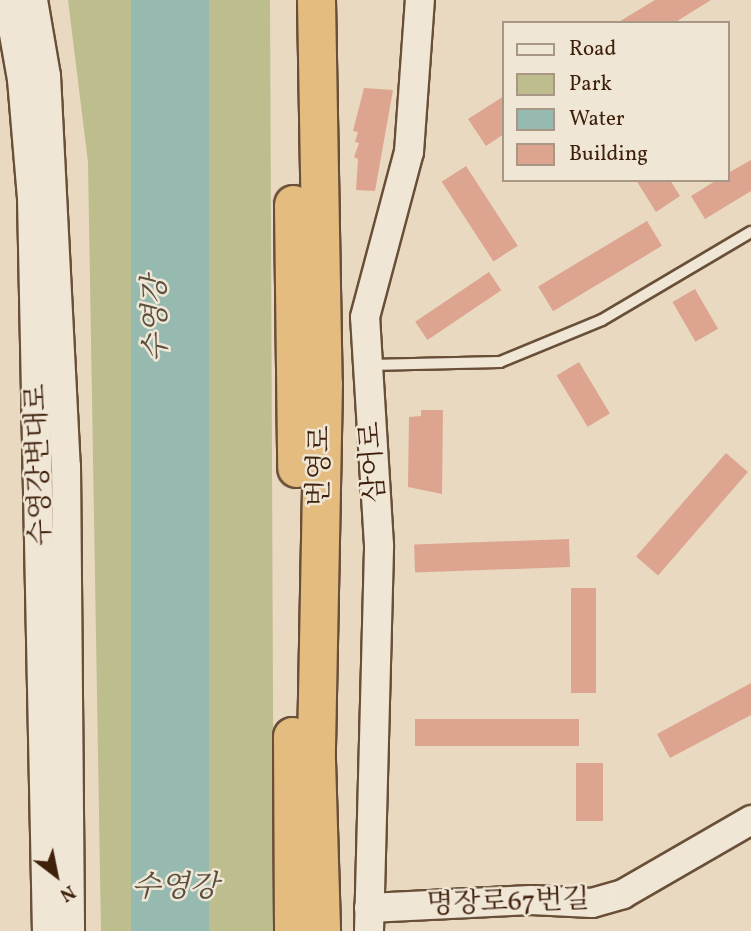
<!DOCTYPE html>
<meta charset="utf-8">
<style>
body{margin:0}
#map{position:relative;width:751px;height:931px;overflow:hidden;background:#e8d9c0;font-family:Vollkorn,"Noto Serif KR",serif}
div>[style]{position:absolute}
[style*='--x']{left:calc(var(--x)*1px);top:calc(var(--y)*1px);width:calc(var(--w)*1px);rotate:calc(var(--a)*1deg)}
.green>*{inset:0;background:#bdbd8d}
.water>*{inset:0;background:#97bab0;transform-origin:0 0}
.building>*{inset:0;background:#dda590;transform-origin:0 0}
.roads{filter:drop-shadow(2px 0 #694f38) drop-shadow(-2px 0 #694f38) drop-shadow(0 2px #694f38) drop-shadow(0 -2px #694f38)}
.lane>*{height:10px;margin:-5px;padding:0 5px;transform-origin:5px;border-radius:5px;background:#f0e6d6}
.secondary>*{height:28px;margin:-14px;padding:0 14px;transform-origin:14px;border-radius:14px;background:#f0e6d6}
.highway>*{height:37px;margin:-18.5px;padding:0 18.5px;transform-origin:18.5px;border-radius:18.5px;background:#e4bc80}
span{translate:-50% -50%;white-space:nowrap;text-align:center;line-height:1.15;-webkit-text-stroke:5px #f0e6d6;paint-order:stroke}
.street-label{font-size:28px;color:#3f210b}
.water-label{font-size:30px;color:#594f3d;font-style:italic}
.legend{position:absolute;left:502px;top:21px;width:228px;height:161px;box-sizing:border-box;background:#f0e6d6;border:2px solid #a99785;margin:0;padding:9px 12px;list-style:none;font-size:21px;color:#3f210b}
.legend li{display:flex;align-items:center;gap:14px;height:35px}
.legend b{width:35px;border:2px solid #a99785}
.north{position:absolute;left:21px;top:840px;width:70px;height:70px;-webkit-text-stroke:5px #f0e6d6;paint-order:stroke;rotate:148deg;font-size:19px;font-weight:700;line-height:28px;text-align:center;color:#3f210b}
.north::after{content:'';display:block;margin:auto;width:24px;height:32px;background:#3f210b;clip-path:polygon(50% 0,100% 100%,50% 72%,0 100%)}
</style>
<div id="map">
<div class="green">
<i style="clip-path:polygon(68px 0,270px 0,274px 931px,101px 931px,88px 162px)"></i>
</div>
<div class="water">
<i style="left:131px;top:0;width:78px;height:931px"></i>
</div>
<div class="building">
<i style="clip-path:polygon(655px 0,711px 0,674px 23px,617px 23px)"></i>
<i style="clip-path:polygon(364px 88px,393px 90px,375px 191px,356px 190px,358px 159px,354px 157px,359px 143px,355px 142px,358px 132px,353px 131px)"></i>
<i style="clip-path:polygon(504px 96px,504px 134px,486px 146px,468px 119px)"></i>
<i style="clip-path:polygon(751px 160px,751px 191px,705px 219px,691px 196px,717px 180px,728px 180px,728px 173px)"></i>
<i style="left:466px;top:166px;width:95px;height:29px;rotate:57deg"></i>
<i style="clip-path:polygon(636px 180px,670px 180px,680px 196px,656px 212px)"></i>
<i style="left:647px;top:221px;width:29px;height:127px;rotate:59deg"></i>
<i style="left:489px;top:272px;width:22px;height:89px;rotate:56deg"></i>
<i style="left:695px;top:289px;width:46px;height:26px;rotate:60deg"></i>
<i style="left:579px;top:362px;width:60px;height:26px;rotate:59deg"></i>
<i style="clip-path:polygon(421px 410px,443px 410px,442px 494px,408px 487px,409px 417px,421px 416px)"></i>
<i style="left:726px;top:453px;width:29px;height:137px;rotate:41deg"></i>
<i style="left:569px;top:539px;width:28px;height:155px;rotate:88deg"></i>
<i style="left:571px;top:588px;width:25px;height:105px"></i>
<i style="clip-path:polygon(751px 683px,751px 715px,670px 758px,657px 734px)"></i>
<i style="left:579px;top:719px;width:27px;height:164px;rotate:90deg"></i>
<i style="left:576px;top:763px;width:27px;height:58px"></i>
</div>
<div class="roads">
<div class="lane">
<i style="--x:370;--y:365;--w:130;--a:-1.3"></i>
<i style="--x:500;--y:362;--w:110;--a:-22.4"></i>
<i style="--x:602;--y:320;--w:173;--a:-30.6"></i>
</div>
<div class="secondary">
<i style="--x:8;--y:0;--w:80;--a:80"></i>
<i style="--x:22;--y:79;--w:119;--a:85.2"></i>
<i style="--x:32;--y:198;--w:733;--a:88.83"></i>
<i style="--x:33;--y:0;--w:77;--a:80.3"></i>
<i style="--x:46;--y:76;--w:391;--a:87.1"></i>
<i style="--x:66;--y:466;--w:465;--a:89.5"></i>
<i style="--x:369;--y:908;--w:162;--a:-2.8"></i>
<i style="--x:531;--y:900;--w:61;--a:2.8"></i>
<i style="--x:592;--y:903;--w:32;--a:-16"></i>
<i style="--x:623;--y:894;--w:148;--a:-30"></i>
<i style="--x:369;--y:931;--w:386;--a:-88.5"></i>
<i style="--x:379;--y:545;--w:228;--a:-93.5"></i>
<i style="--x:365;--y:317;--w:171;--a:-75.1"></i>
<i style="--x:409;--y:152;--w:152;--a:-85.9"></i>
</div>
<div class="highway">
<i style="--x:316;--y:0;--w:383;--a:89"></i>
<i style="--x:323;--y:383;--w:377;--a:91.1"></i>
<i style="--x:316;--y:760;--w:171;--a:88.3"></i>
<i style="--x:293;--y:204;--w:264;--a:89.3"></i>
<i style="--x:292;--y:736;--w:195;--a:89.7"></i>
</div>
</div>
<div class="street-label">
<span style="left:374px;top:462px;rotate:-94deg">삼어로</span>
<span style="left:40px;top:465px;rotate:-92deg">수영강변대로</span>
<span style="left:321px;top:466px;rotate:-89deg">번영로</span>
<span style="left:508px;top:903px;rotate:-2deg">명장로67번길</span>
</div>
<div class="water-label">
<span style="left:157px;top:319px;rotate:-91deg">수영강</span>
<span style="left:175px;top:888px">수영강</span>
</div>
<ul class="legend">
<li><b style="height:9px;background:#f0e6d6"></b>Road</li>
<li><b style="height:19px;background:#bdbd8d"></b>Park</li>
<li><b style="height:19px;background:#97bab0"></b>Water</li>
<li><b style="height:19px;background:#dda590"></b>Building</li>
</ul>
<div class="north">N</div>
</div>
